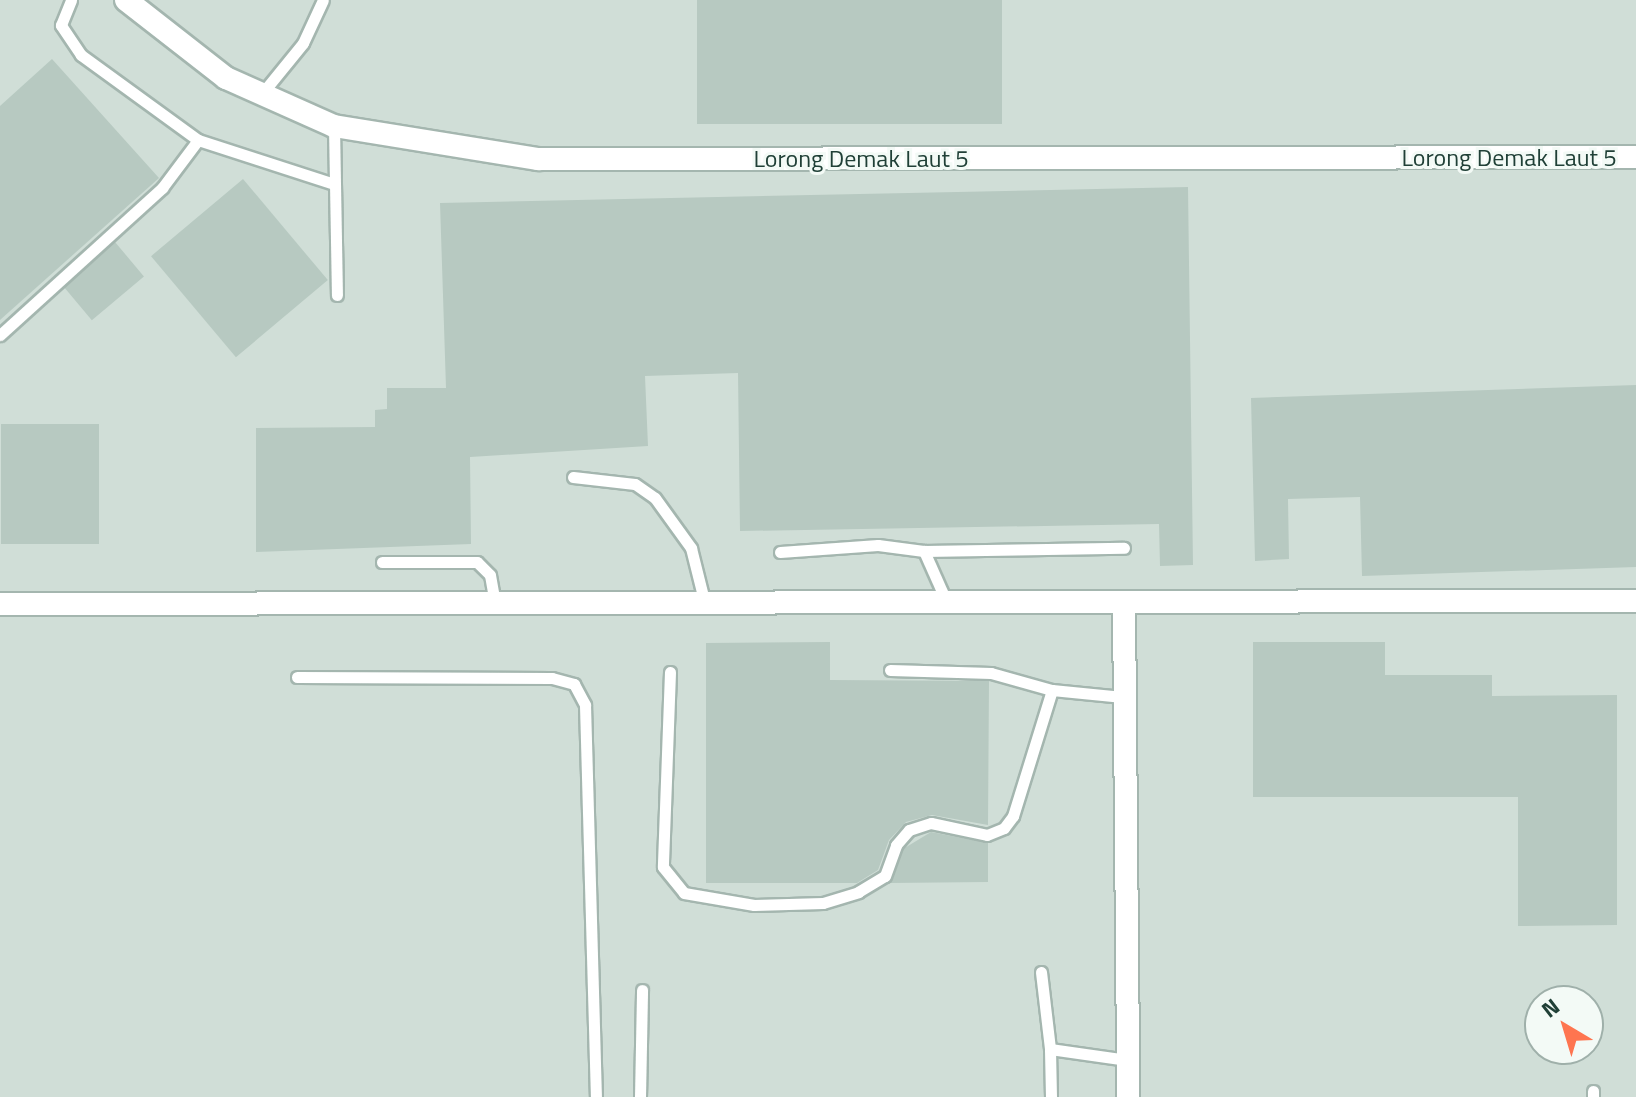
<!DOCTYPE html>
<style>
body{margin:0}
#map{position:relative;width:1636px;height:1097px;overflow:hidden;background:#e2eee8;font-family:"Titillium Web",sans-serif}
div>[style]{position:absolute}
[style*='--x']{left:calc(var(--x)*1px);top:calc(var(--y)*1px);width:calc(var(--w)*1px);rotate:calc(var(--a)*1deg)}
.built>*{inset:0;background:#d0ded7}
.building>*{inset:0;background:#b7c9c1;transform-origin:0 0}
.roads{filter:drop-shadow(2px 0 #a4b6af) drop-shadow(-2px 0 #a4b6af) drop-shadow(0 2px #a4b6af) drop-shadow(0 -2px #a4b6af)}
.service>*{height:11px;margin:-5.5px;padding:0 5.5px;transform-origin:5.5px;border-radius:5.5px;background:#fff}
.minor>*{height:22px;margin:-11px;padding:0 11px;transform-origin:11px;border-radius:11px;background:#fff}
span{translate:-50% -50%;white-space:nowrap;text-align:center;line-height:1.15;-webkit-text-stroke:6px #f3faf6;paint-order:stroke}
.street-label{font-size:24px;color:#204037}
.north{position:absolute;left:1524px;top:985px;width:80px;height:80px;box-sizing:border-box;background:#f3faf6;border:2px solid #9fb0aa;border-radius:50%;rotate:322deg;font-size:22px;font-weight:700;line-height:32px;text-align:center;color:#204037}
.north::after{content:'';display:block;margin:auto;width:28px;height:36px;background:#fe7550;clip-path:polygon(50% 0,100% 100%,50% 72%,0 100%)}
</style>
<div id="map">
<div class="built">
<i style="clip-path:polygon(evenodd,0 0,1636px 0,1636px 1097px,0 1097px,0 0,1540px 1001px,1588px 1001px,1588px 1049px,1540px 1049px,1540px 1001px)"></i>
</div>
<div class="building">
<i style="left:697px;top:0;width:305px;height:124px"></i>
<i style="clip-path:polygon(52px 59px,159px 178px,0 320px,0 106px)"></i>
<i style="left:243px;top:179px;width:132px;height:120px;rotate:50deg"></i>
<i style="clip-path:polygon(1188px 187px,1193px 565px,1160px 566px,1159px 524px,740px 531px,738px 373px,645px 376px,648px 446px,470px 457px,471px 544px,256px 552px,256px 428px,375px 427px,375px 410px,387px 409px,387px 388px,446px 388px,440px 203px)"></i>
<i style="left:115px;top:242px;width:45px;height:68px;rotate:50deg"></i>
<i style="clip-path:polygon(1636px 385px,1636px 567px,1362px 576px,1360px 497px,1288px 499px,1289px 559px,1255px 561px,1251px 398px)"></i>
<i style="left:99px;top:424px;width:120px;height:98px;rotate:90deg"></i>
<i style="clip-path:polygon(830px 642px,830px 680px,989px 681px,988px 825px,932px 815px,906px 822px,889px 840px,878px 870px,857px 883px,706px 883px,706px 643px)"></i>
<i style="clip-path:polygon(1253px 642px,1385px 642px,1385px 675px,1492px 675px,1492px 696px,1617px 695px,1617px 925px,1518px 926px,1518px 797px,1253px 797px)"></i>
<i style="clip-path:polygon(931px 832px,988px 843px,988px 882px,890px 883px,903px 849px)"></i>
</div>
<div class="roads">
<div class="service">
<i style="--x:260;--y:96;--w:68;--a:-50.9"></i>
<i style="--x:303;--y:43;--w:47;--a:-65.1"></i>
<i style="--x:334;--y:126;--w:169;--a:89"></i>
<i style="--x:198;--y:140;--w:140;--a:17.9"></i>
<i style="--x:0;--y:335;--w:219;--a:-42.2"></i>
<i style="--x:162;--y:188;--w:60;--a:-53.1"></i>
<i style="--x:198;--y:140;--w:145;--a:-144"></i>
<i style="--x:81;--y:55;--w:36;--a:-124"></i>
<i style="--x:61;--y:25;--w:27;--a:-68"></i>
<i style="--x:573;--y:477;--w:62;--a:6.4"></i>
<i style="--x:635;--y:484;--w:24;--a:35"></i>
<i style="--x:655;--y:498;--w:62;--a:54.2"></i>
<i style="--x:691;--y:548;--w:58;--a:76"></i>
<i style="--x:924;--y:551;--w:200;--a:-0.9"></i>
<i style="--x:780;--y:552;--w:98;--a:-4.1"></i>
<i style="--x:878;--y:545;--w:46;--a:7.4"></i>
<i style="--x:924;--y:551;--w:57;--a:66.1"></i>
<i style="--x:382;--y:562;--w:95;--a:0"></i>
<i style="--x:477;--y:562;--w:18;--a:45"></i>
<i style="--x:490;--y:575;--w:29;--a:80"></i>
<i style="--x:890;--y:670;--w:101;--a:1.7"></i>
<i style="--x:991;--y:673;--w:63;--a:15.6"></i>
<i style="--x:670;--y:672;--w:195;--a:92.1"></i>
<i style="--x:663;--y:867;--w:33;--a:51"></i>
<i style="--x:684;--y:893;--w:71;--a:9.7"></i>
<i style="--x:754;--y:905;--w:69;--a:-1.7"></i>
<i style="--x:823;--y:903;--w:37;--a:-17"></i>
<i style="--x:858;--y:892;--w:31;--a:-31"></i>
<i style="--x:885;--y:876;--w:33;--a:-70"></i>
<i style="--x:896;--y:845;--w:20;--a:-49"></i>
<i style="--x:909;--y:830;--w:23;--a:-18"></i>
<i style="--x:931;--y:823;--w:57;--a:12.1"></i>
<i style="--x:987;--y:835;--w:18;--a:-22"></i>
<i style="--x:1004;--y:828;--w:15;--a:-53"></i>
<i style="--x:1013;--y:816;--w:132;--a:-72.8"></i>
<i style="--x:1052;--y:690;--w:71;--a:5.6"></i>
<i style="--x:297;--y:677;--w:255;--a:0.2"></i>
<i style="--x:552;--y:678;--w:23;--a:15"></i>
<i style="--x:574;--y:684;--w:24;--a:62"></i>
<i style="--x:585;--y:705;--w:392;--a:88.4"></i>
<i style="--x:1041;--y:972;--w:78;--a:83.3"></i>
<i style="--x:640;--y:1097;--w:107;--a:-88.9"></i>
<i style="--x:1051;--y:1097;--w:48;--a:-91.2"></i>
<i style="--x:1050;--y:1049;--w:78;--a:8.1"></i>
<i style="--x:1593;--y:1097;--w:6;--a:-90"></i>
</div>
<div class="minor">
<i style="--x:126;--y:0;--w:127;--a:38"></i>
<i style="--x:226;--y:78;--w:118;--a:24"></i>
<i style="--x:334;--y:126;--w:207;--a:9.2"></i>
<i style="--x:538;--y:159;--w:1098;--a:-0.1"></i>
<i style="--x:1124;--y:602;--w:495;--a:89.5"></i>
<i style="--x:0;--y:604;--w:1636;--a:-0.11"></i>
</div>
</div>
<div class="street-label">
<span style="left:1509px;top:158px">Lorong Demak Laut 5</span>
<span style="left:861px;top:159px">Lorong Demak Laut 5</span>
</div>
<div class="north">N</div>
</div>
